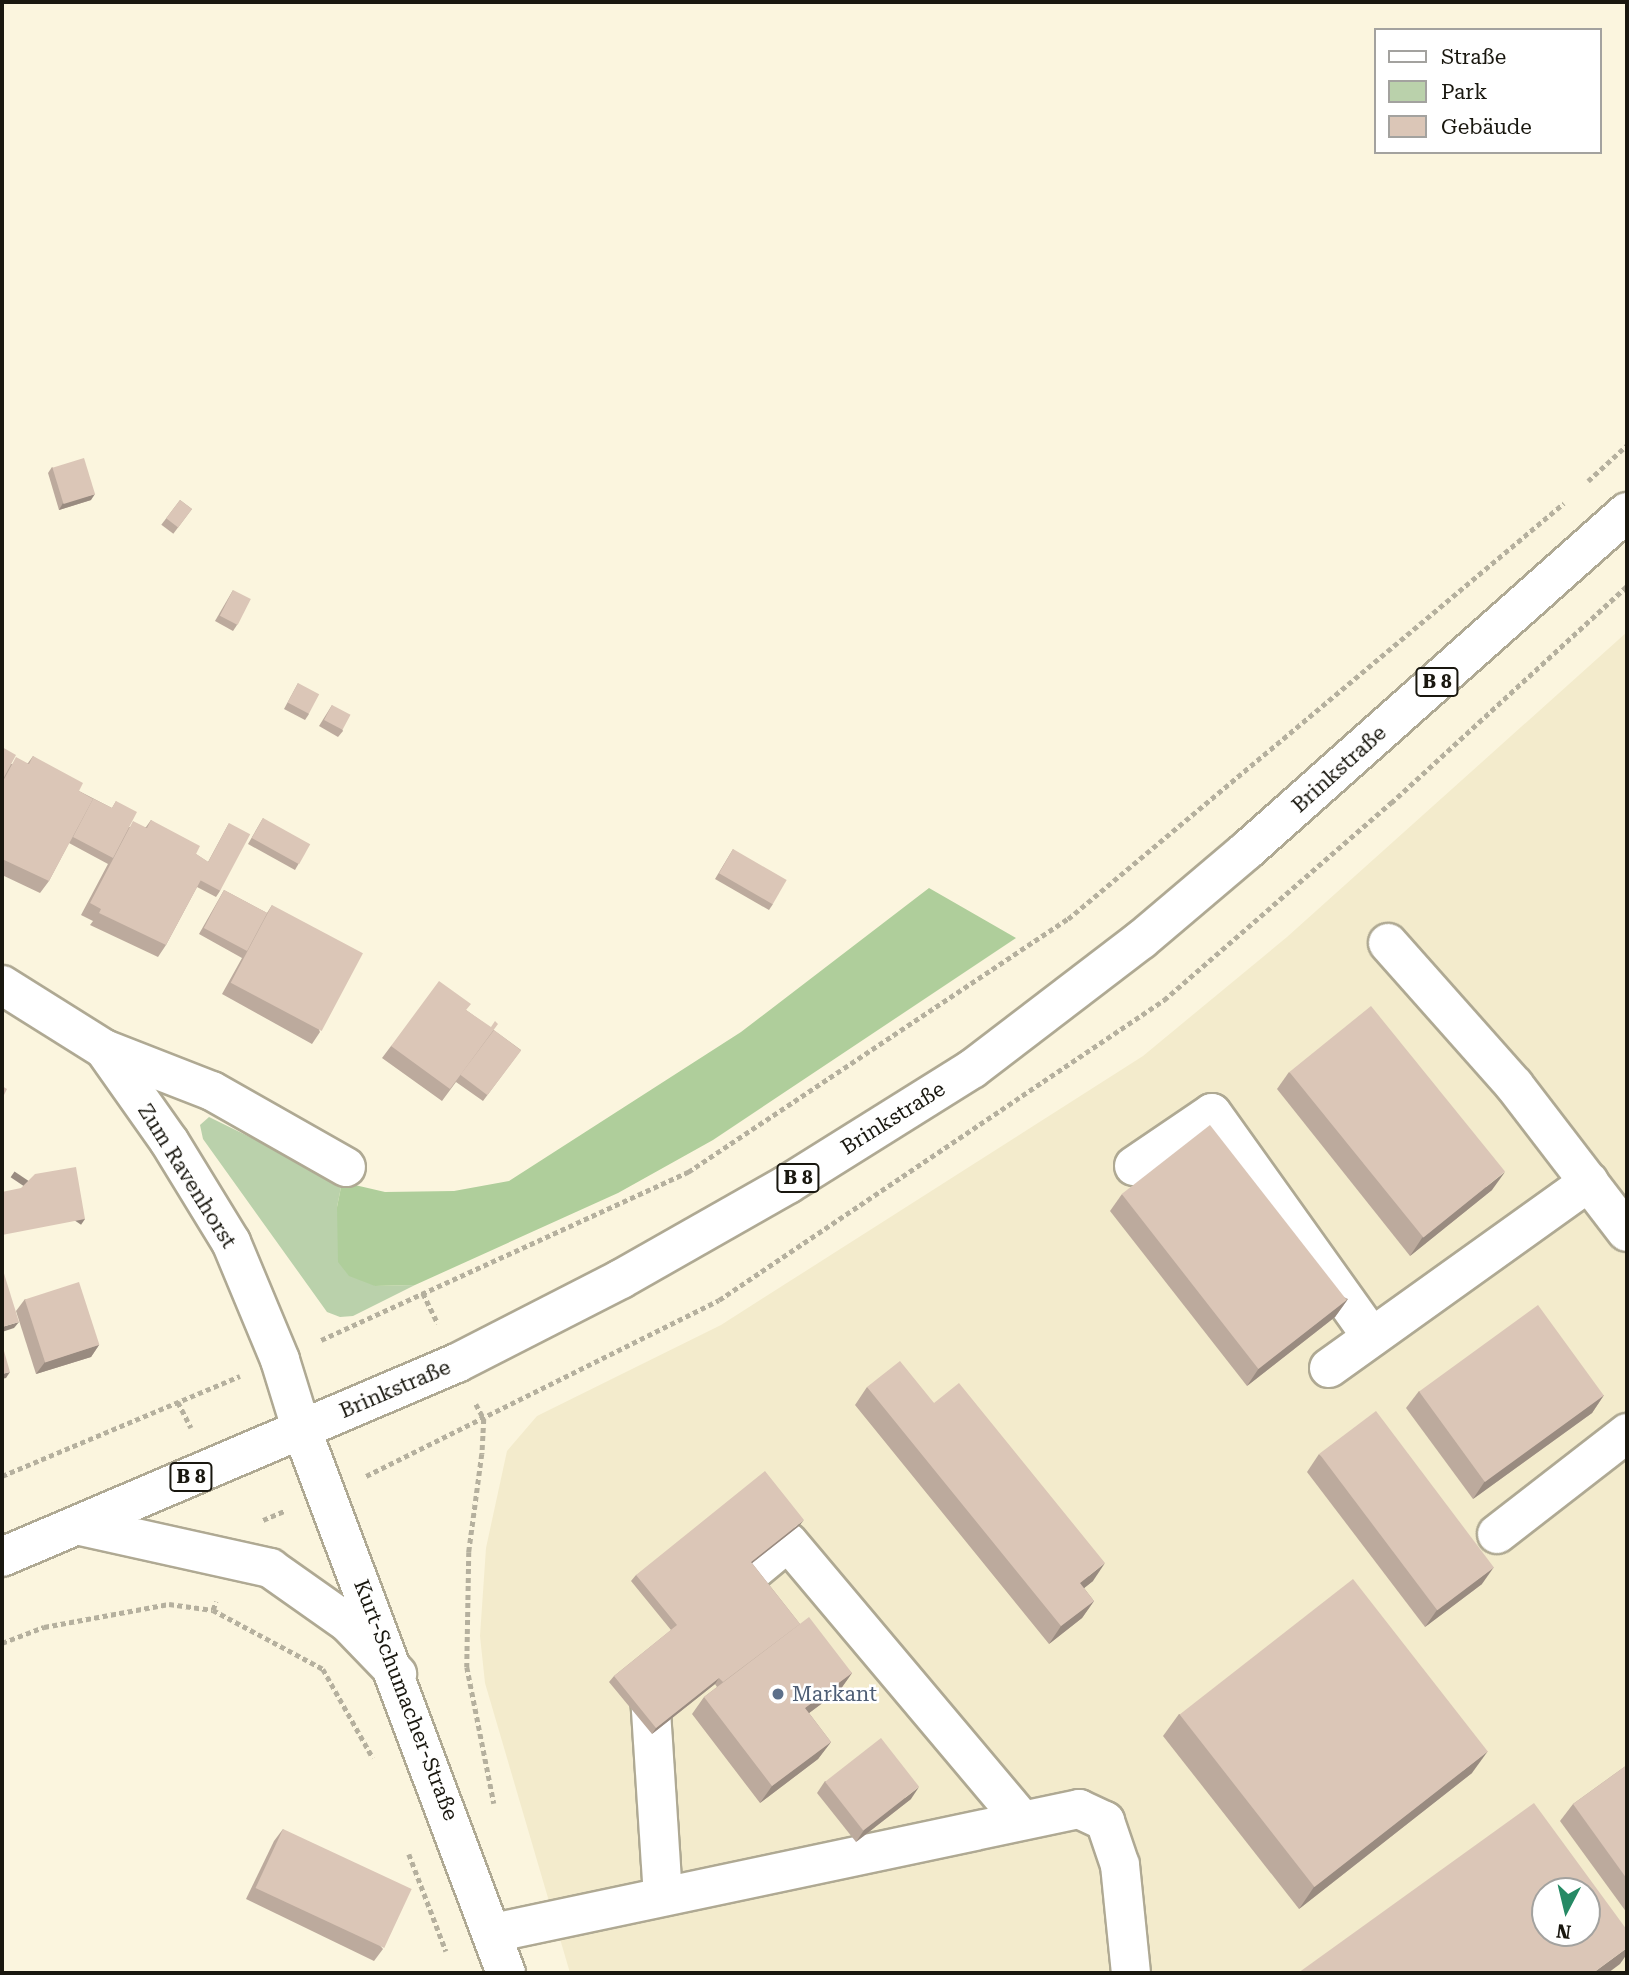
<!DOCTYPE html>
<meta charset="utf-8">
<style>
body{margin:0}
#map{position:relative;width:1629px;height:1975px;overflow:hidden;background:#fbf5de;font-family:"Roboto Serif",serif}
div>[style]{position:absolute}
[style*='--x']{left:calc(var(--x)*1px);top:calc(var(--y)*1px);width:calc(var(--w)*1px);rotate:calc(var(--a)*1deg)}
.built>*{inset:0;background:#f3ebcc}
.green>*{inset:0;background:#bad1ab}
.forest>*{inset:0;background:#afce9b}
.path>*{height:4.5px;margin-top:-2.25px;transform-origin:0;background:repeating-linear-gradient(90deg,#b5b09e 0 5px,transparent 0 8.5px)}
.roads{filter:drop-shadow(2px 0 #afa993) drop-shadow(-2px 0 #afa993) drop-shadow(0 2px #afa993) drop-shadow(0 -2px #afa993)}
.minor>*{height:38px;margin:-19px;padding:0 19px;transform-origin:19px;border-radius:19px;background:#fff}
.major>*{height:38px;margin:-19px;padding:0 19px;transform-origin:19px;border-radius:19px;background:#fff}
.wall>*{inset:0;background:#bcaa9d;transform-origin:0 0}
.shaded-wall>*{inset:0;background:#998b80;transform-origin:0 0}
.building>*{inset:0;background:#dbc6b7;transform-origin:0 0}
.dots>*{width:19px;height:19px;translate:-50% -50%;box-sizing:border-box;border:4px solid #fff;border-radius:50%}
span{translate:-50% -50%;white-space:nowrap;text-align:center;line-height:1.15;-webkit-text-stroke:5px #fff;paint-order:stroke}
.shield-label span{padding:2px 5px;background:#fff;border:2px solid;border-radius:5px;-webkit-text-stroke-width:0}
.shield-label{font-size:19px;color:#19170f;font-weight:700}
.street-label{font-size:21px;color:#19170f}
.service-label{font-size:21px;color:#4e5e75}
.left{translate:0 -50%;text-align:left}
.frame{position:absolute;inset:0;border:4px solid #19170f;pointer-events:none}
.legend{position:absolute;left:1374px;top:28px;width:228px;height:126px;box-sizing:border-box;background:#fff;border:2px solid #a3a29f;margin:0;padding:9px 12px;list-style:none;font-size:21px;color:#19170f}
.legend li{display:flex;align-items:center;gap:14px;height:35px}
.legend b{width:35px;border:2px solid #a3a29f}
.north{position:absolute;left:1531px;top:1877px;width:70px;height:70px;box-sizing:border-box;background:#fff;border:2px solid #a3a29f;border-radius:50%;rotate:187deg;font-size:19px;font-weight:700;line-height:28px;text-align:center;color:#19170f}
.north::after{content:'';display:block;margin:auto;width:24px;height:32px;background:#268a65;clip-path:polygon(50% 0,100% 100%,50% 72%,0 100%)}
</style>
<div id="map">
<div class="built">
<i style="clip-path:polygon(evenodd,1627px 632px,1627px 1973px,570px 1973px,485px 1683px,480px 1636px,486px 1548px,507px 1451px,537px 1416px,721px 1325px,1143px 1056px,1287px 937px,1627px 632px,1545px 1891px,1587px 1891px,1587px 1933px,1545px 1933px,1545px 1891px)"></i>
</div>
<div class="green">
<i style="clip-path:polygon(209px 1117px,342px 1182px,337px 1207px,375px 1286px,415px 1285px,353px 1316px,340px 1317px,327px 1312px,203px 1139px,200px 1125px)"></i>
</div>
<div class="forest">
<i style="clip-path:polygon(929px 888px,1016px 938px,713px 1140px,618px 1193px,415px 1285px,375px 1286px,349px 1276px,338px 1262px,337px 1207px,342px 1182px,385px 1192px,454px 1191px,509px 1181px,741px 1032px)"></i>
</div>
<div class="path">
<i style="--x:1588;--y:481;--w:53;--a:-42.7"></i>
<i style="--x:423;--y:1293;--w:34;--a:64"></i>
<i style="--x:321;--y:1340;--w:404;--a:-24.6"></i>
<i style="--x:688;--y:1172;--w:457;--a:-33.7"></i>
<i style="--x:1068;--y:919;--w:647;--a:-39.99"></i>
<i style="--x:178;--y:1402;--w:29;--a:63"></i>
<i style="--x:476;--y:1404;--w:17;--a:62"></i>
<i style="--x:484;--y:1419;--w:35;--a:93"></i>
<i style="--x:482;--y:1454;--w:99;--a:97.6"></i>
<i style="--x:469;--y:1552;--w:115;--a:91"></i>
<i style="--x:467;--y:1667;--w:139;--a:78.8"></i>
<i style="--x:2;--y:1476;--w:258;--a:-22.8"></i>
<i style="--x:366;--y:1476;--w:394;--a:-26.5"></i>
<i style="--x:719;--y:1300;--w:537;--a:-33.99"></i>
<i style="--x:1164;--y:1000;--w:301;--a:-41"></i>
<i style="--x:1391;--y:803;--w:321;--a:-42.6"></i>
<i style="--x:263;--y:1520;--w:23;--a:-23"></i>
<i style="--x:213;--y:1610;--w:125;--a:28.2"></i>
<i style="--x:323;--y:1669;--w:102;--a:60.7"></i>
<i style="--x:2;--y:1643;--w:45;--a:-20.9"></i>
<i style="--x:44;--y:1627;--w:127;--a:-10.4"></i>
<i style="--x:169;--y:1604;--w:44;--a:7.8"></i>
<i style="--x:213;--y:1610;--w:9;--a:-72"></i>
<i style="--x:409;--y:1854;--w:104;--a:69.1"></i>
</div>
<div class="roads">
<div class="minor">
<i style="--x:1388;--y:943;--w:190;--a:48.4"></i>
<i style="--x:1514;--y:1085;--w:185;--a:52.5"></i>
<i style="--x:2;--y:985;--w:120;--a:32.1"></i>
<i style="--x:104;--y:1049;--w:113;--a:54.8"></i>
<i style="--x:169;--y:1141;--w:119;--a:58.5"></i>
<i style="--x:231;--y:1242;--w:128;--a:67.4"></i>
<i style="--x:280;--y:1360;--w:71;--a:72.8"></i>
<i style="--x:301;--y:1428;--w:582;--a:69.39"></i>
<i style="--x:104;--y:1049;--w:116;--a:21.3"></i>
<i style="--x:212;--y:1091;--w:154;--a:29.6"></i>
<i style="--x:1134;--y:1166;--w:94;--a:-34.2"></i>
<i style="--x:1212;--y:1113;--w:275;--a:54.5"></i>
<i style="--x:1329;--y:1368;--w:320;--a:-35.6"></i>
<i style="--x:1497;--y:1534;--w:165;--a:-37.8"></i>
<i style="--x:717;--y:1601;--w:92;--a:-39.7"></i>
<i style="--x:788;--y:1542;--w:362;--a:49.9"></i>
<i style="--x:649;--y:1680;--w:215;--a:86.3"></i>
<i style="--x:493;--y:1933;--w:599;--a:-11.95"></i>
<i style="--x:1079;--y:1809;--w:29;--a:25"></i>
<i style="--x:1105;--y:1821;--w:46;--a:71.2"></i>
<i style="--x:1120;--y:1865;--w:109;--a:84.2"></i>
</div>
<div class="major">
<i style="--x:81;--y:1526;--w:194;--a:12.5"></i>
<i style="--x:270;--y:1568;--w:95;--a:35.2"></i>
<i style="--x:348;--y:1623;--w:71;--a:46.1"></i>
<i style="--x:2;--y:1557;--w:495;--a:-23.1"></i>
<i style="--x:457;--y:1363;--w:184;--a:-27.1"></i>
<i style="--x:621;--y:1279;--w:192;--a:-29.6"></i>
<i style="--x:788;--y:1184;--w:217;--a:-32"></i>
<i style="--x:972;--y:1069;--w:213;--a:-37.4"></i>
<i style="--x:1141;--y:940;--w:138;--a:-40.3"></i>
<i style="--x:1246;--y:851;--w:510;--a:-41.66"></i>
</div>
</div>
<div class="wall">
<i style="clip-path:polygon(52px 467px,91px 500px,59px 510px,48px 473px)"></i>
<i style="left:180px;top:500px;width:15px;height:31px;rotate:37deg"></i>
<i style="clip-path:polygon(233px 590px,237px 625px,233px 631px,215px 621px)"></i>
<i style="clip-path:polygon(298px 683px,309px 714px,305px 720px,284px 709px)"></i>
<i style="clip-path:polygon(332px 705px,343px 731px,338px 737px,319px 726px)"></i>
<i style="clip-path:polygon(2px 747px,11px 764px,28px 763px,33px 756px,79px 791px,112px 808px,116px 801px,129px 827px,146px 827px,151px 820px,196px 854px,208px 862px,229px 823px,220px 891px,216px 897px,197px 887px,166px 945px,158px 957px,90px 925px,93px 921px,81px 915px,109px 862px,108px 864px,69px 843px,49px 881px,40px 893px,2px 875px)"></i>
<i style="clip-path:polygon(263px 818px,299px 863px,295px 870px,248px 844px)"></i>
<i style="clip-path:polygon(733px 849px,773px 904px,769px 910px,715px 879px)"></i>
<i style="clip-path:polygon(224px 890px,267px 913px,272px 905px,320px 1032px,312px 1044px,222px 994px,242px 958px,199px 934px)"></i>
<i style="clip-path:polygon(466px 1010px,521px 1050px,483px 1101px,456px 1082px,442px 1101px,382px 1058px,391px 1046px)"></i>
<i style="clip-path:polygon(1289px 1072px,1492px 1190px,1410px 1256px,1277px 1089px)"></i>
<i style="clip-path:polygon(1122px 1194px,1348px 1299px,1335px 1317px,1247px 1386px,1110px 1211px)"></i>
<i style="clip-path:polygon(25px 1299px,99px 1345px,91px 1357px,36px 1374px,16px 1311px)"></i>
<i style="clip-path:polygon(867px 1387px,934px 1403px,1093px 1581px,1084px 1588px,1094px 1601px,1082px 1618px,1049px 1644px,855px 1405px)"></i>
<i style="clip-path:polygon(1419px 1391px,1604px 1395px,1592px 1413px,1473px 1499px,1406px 1408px)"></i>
<i style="clip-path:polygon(1319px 1454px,1482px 1584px,1425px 1627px,1307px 1472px)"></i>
<i style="clip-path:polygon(799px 1526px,752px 1563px,800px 1624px,852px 1673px,840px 1690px,809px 1713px,831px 1742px,818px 1759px,760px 1803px,692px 1714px,704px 1697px,717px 1687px,715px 1684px,652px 1734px,609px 1682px,614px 1676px,671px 1630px,631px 1581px,636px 1575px)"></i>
<i style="clip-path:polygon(1179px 1714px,1472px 1773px,1299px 1909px,1163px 1736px)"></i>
<i style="clip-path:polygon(1627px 1765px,1627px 1913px,1560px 1821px,1573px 1804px)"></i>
<i style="clip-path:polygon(825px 1781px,911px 1799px,856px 1842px,817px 1793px)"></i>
<i style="clip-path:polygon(283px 1829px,383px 1949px,374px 1961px,246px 1899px,274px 1841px)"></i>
</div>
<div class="shaded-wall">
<i style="clip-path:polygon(95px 494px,91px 500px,59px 510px,63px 503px)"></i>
<i style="clip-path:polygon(1505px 1172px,1492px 1190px,1410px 1256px,1422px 1238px)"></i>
<i style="left:85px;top:1219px;width:7px;height:85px;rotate:124deg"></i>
<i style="clip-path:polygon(1348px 1299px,1335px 1317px,1247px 1386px,1259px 1368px)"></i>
<i style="clip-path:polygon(19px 1322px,14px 1328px,2px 1332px,2px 1327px)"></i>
<i style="clip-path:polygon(99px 1345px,91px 1357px,36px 1374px,45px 1362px)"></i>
<i style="clip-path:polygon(10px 1372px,6px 1378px,2px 1379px,2px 1374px)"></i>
<i style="clip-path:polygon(1604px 1395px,1592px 1413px,1473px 1499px,1485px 1481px)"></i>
<i style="clip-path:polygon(804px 1520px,799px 1526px,746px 1568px,751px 1562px)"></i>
<i style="clip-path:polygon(1105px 1563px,1093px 1581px,1068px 1601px,1080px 1583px)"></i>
<i style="clip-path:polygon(1494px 1567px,1482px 1584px,1425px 1627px,1437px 1610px)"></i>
<i style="clip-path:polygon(1094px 1601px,1082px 1618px,1049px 1644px,1061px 1626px)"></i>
<i style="clip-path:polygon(852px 1673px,840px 1690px,793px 1725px,805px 1708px)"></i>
<i style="clip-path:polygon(719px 1678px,715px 1684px,652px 1734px,656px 1728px)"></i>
<i style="clip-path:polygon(831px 1742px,818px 1759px,760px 1803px,772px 1786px)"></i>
<i style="clip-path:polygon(1488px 1751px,1472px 1773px,1299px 1909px,1314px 1887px)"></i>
<i style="clip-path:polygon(919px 1787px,911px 1799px,856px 1842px,864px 1830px)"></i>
<i style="clip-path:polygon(1627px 1948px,1627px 1954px,1620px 1964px,1608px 1973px,1593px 1973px)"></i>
</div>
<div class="building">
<i style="left:84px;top:458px;width:38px;height:33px;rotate:73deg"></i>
<i style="left:180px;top:500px;width:15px;height:23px;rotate:37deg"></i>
<i style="left:233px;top:590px;width:20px;height:29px;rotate:27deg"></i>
<i style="left:298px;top:683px;width:24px;height:22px;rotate:28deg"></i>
<i style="left:332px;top:705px;width:21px;height:17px;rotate:28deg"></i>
<i style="clip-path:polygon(2px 747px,16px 755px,2px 781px)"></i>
<i style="clip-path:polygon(33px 756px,83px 783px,79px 791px,93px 799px,49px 881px,2px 859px,2px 783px,16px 757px,29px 764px)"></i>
<i style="clip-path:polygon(92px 798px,112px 808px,116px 801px,137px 812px,113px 858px,73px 837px,93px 799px)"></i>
<i style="left:263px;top:818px;width:54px;height:23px;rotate:29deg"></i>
<i style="clip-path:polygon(151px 820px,200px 846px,196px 854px,210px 863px,166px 945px,99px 913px,101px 909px,90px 903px,133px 821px,147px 828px)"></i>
<i style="left:229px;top:823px;width:24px;height:64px;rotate:28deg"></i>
<i style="left:733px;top:849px;width:62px;height:28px;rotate:30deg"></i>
<i style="left:224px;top:890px;width:49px;height:43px;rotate:28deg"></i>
<i style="left:272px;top:905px;width:103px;height:88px;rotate:28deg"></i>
<i style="clip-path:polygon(439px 981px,471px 1004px,466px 1010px,491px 1027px,495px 1021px,498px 1024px,450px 1089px,391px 1046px)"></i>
<i style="left:1371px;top:1006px;width:213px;height:105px;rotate:51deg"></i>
<i style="left:494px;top:1030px;width:34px;height:56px;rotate:37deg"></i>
<i style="clip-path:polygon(2px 1086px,7px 1089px,2px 1099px)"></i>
<i style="left:1210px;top:1125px;width:222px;height:112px;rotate:52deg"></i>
<i style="clip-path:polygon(76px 1167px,85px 1219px,2px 1235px,2px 1192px,21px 1188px,35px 1174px)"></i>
<i style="clip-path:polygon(2px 1267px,19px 1322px,2px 1327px)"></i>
<i style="left:79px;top:1282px;width:66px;height:57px;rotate:72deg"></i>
<i style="left:1538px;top:1305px;width:112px;height:147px;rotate:54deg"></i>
<i style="clip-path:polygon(2px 1344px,10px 1372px,2px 1374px)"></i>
<i style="clip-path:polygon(900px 1361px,934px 1403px,959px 1383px,1105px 1563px,1080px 1583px,1094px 1601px,1061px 1626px,867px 1387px)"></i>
<i style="left:1376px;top:1411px;width:196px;height:71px;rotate:53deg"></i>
<i style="clip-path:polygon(765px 1471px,804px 1520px,751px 1562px,800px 1624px,723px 1682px,719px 1678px,656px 1728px,614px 1676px,677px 1625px,636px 1575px)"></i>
<i style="left:1353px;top:1579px;width:219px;height:220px;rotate:52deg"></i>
<i style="clip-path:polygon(809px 1617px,852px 1673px,805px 1708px,831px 1742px,772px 1786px,704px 1697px)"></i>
<i style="left:881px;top:1738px;width:62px;height:71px;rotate:52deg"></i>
<i style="clip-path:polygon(1627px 1765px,1627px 1879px,1573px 1804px)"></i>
<i style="clip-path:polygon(evenodd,1534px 1803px,1627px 1930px,1627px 1948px,1593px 1973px,1298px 1973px,1534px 1803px,1545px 1891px,1587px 1891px,1587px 1933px,1545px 1933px,1545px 1891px)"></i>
<i style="left:283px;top:1829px;width:142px;height:65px;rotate:25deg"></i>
</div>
<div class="dots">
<i style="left:778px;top:1694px;background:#5c6f8a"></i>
</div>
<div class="shield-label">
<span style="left:1437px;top:682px">B 8</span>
<span style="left:798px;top:1178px">B 8</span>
<span style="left:191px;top:1477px">B 8</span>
</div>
<div class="street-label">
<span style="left:1339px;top:769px;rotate:-42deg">Brinkstraße</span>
<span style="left:893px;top:1118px;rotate:-32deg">Brinkstraße</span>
<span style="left:187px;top:1176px;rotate:58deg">Zum Ravenhorst</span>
<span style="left:395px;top:1389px;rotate:-23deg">Brinkstraße</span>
<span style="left:406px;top:1700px;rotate:69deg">Kurt-Schumacher-Straße</span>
</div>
<div class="service-label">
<span class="left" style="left:792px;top:1694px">Markant</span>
</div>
<div class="frame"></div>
<ul class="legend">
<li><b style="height:9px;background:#fff"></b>Straße</li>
<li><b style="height:19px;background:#bad1ab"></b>Park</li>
<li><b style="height:19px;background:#dbc6b7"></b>Gebäude</li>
</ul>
<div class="north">N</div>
</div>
